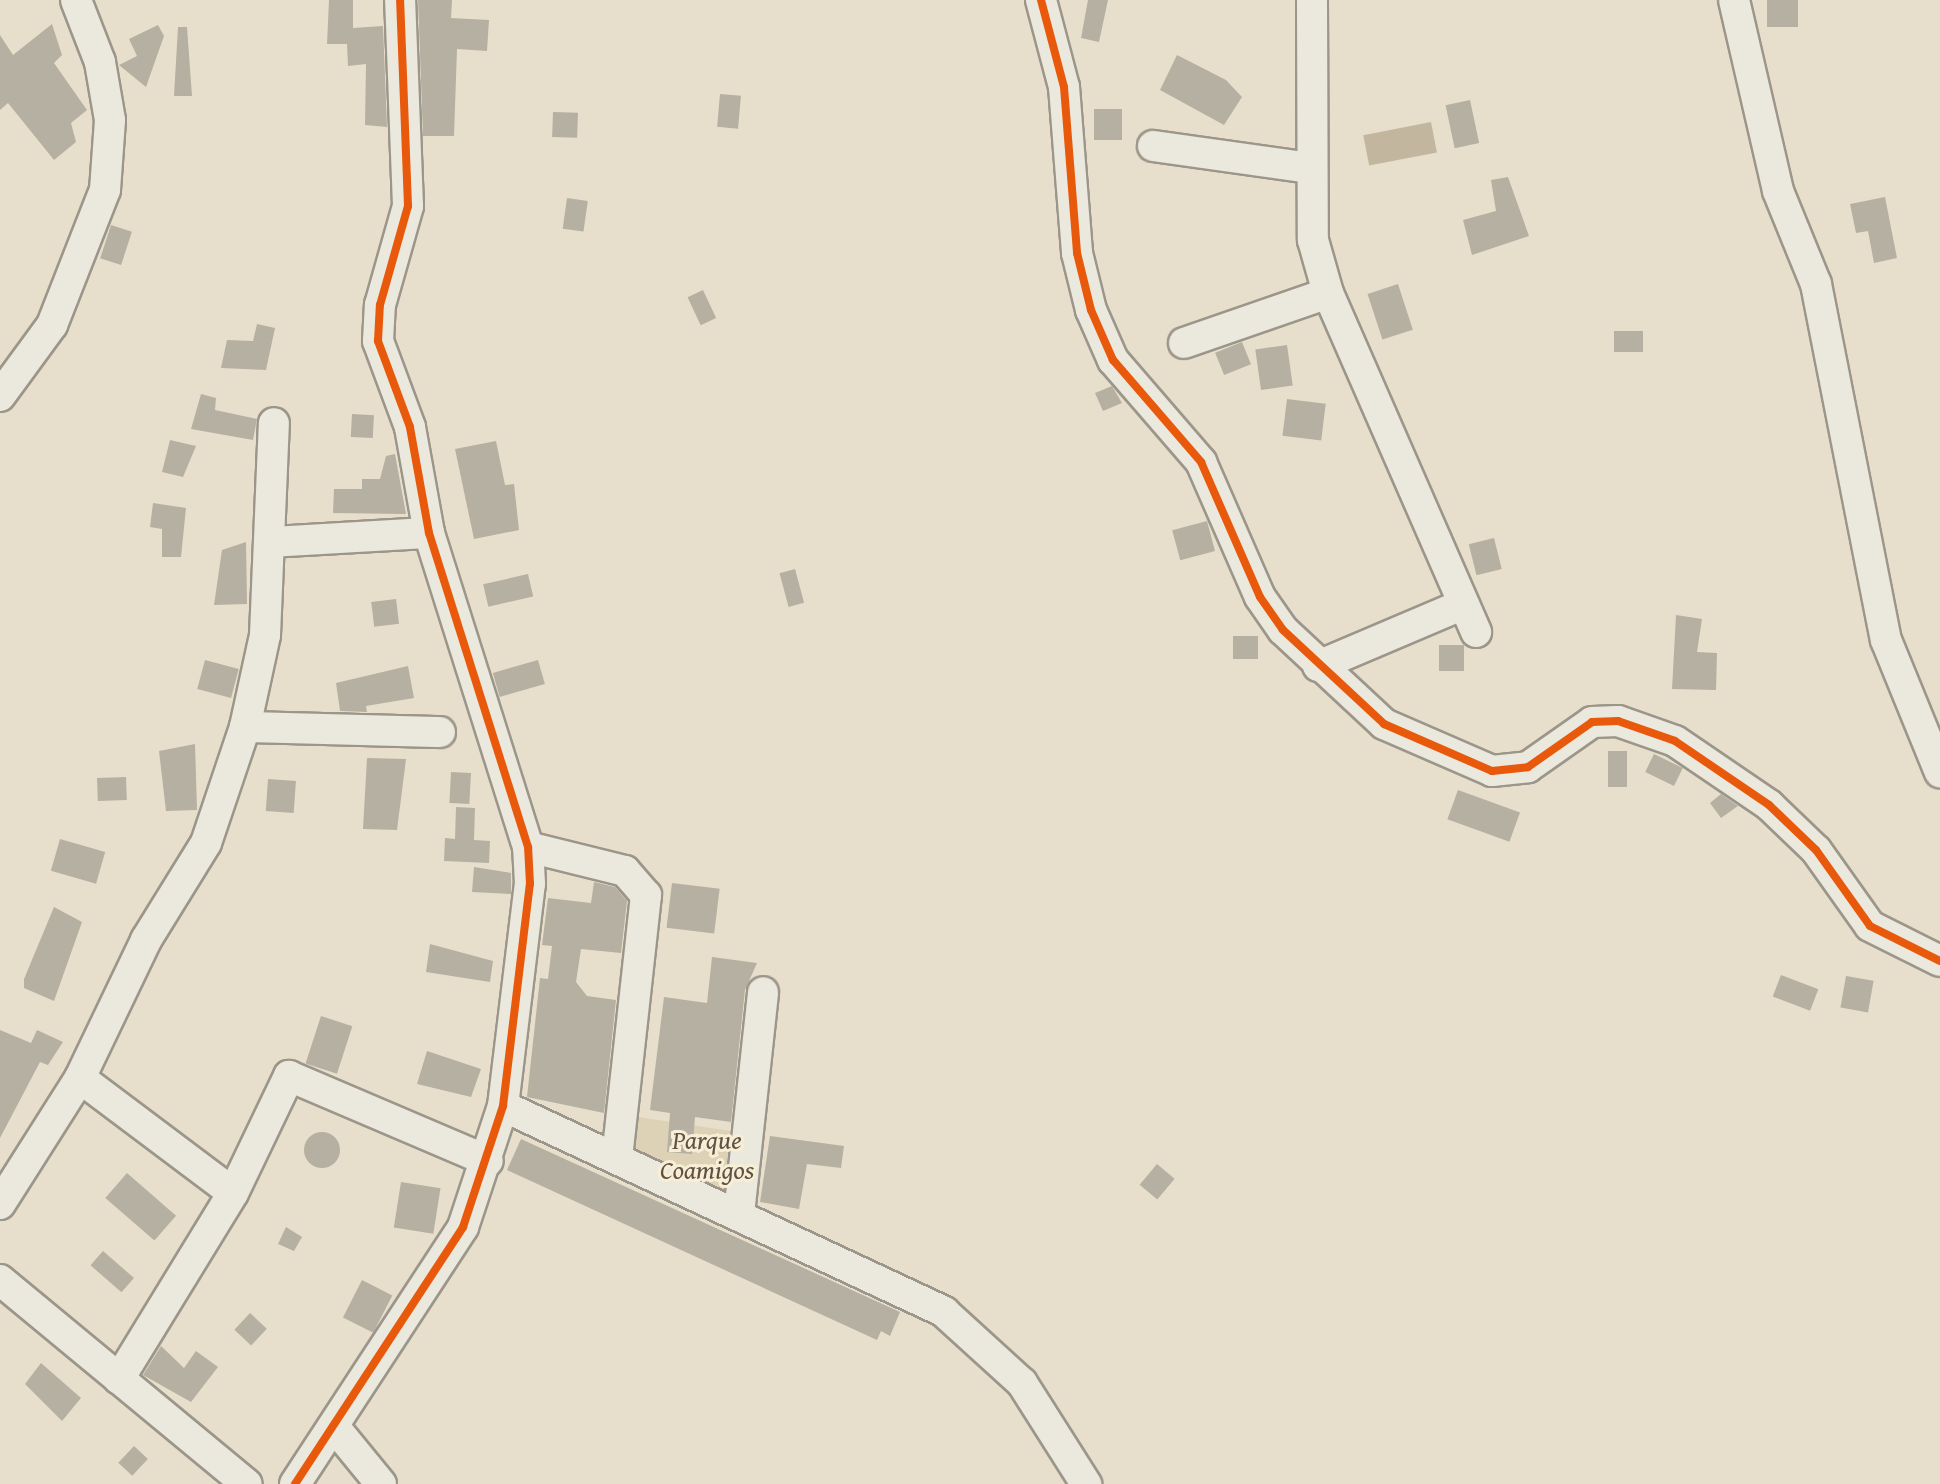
<!DOCTYPE html>
<style>
body{margin:0}
#map{position:relative;width:1940px;height:1484px;overflow:hidden;background:#e7dfcb;font-family:"Gentium Book Plus",serif}
div>[style]{position:absolute}
[style*='--x']{left:calc(var(--x)*1px);top:calc(var(--y)*1px);width:calc(var(--w)*1px);rotate:calc(var(--a)*1deg)}
.green>*{inset:0;background:#ddd1b6}
.water>*{inset:0;background:#c3b69e;transform-origin:0 0}
.building>*{inset:0;background:#b6b0a2;transform-origin:0 0}
.round{border-radius:50%}
.roads{filter:drop-shadow(2px 0 #9c968a) drop-shadow(-2px 0 #9c968a) drop-shadow(0 2px #9c968a) drop-shadow(0 -2px #9c968a)}
.minor>*{height:30px;margin:-15px;padding:0 15px;transform-origin:15px;border-radius:15px;background:#ebe8dd}
.cycleway>*{height:8px;margin:-4px;padding:0 4px;transform-origin:4px;border-radius:4px;background:#e8590c}
span{translate:-50% -50%;white-space:nowrap;text-align:center;line-height:1.15;-webkit-text-stroke:6px #f7eed5;paint-order:stroke}
.park-label{font-size:26px;color:#605145;font-style:italic}
</style>
<div id="map">
<div class="green">
<i style="clip-path:polygon(638px 1117px,737px 1132px,732px 1194px,633px 1153px)"></i>
</div>
<div class="water">
<i style="left:1431px;top:122px;width:31px;height:69px;rotate:79deg"></i>
</div>
<div class="building">
<i style="clip-path:polygon(329px 0,353px 0,353px 28px,383px 26px,387px 127px,365px 125px,366px 64px,348px 66px,347px 44px,327px 44px)"></i>
<i style="clip-path:polygon(418px 0,452px 0,451px 18px,489px 20px,487px 51px,457px 49px,454px 136px,423px 136px)"></i>
<i style="clip-path:polygon(1088px 0,1108px 0,1099px 42px,1081px 38px)"></i>
<i style="left:1767px;top:0;width:31px;height:27px"></i>
<i style="clip-path:polygon(52px 24px,62px 55px,54px 63px,87px 110px,71px 123px,76px 142px,54px 160px,8px 103px,0 110px,0 35px,13px 55px)"></i>
<i style="clip-path:polygon(158px 25px,164px 36px,146px 87px,119px 65px,137px 56px,129px 39px)"></i>
<i style="clip-path:polygon(178px 27px,187px 27px,192px 96px,174px 96px)"></i>
<i style="clip-path:polygon(1177px 55px,1226px 80px,1242px 97px,1224px 125px,1160px 90px)"></i>
<i style="left:720px;top:94px;width:21px;height:33px;rotate:5deg"></i>
<i style="left:1470px;top:100px;width:44px;height:25px;rotate:78deg"></i>
<i style="left:1094px;top:109px;width:28px;height:31px"></i>
<i style="left:553px;top:112px;width:25px;height:25px;rotate:2deg"></i>
<i style="clip-path:polygon(1508px 177px,1529px 236px,1472px 255px,1463px 220px,1496px 211px,1491px 180px)"></i>
<i style="clip-path:polygon(1885px 197px,1897px 258px,1874px 263px,1868px 231px,1856px 233px,1850px 204px)"></i>
<i style="left:567px;top:198px;width:21px;height:31px;rotate:8deg"></i>
<i style="left:111px;top:225px;width:22px;height:35px;rotate:18deg"></i>
<i style="left:1398px;top:284px;width:48px;height:32px;rotate:72deg"></i>
<i style="left:703px;top:290px;width:31px;height:17px;rotate:65deg"></i>
<i style="clip-path:polygon(257px 324px,275px 328px,266px 370px,221px 368px,227px 340px,253px 341px)"></i>
<i style="left:1614px;top:331px;width:29px;height:21px"></i>
<i style="left:1242px;top:342px;width:24px;height:29px;rotate:68deg"></i>
<i style="left:1287px;top:345px;width:41px;height:32px;rotate:82deg"></i>
<i style="clip-path:polygon(1112px 386px,1122px 403px,1103px 411px,1095px 393px)"></i>
<i style="clip-path:polygon(201px 394px,216px 398px,215px 410px,257px 419px,253px 440px,191px 429px)"></i>
<i style="left:1287px;top:399px;width:39px;height:37px;rotate:7deg"></i>
<i style="left:352px;top:414px;width:22px;height:23px;rotate:3deg"></i>
<i style="clip-path:polygon(170px 440px,196px 446px,183px 477px,162px 472px)"></i>
<i style="clip-path:polygon(496px 441px,505px 485px,514px 484px,519px 530px,474px 539px,455px 449px)"></i>
<i style="clip-path:polygon(395px 454px,406px 514px,333px 513px,334px 489px,362px 489px,362px 479px,380px 479px,386px 456px)"></i>
<i style="clip-path:polygon(153px 503px,186px 508px,181px 557px,162px 557px,162px 529px,150px 527px)"></i>
<i style="left:1207px;top:521px;width:31px;height:36px;rotate:75deg"></i>
<i style="left:1494px;top:538px;width:32px;height:26px;rotate:76deg"></i>
<i style="clip-path:polygon(246px 542px,247px 604px,214px 605px,222px 550px)"></i>
<i style="left:795px;top:569px;width:35px;height:16px;rotate:75deg"></i>
<i style="left:528px;top:574px;width:23px;height:46px;rotate:77deg"></i>
<i style="left:396px;top:599px;width:25px;height:25px;rotate:83deg"></i>
<i style="clip-path:polygon(1676px 615px,1702px 619px,1697px 652px,1717px 653px,1716px 690px,1672px 689px)"></i>
<i style="left:1233px;top:636px;width:25px;height:23px"></i>
<i style="left:1439px;top:645px;width:25px;height:26px"></i>
<i style="left:205px;top:660px;width:35px;height:30px;rotate:15deg"></i>
<i style="left:538px;top:660px;width:25px;height:47px;rotate:74deg"></i>
<i style="clip-path:polygon(408px 666px,414px 698px,366px 706px,367px 712px,340px 711px,336px 683px)"></i>
<i style="clip-path:polygon(195px 744px,197px 810px,166px 811px,159px 751px)"></i>
<i style="left:1608px;top:751px;width:19px;height:36px"></i>
<i style="left:1654px;top:754px;width:32px;height:20px;rotate:26deg"></i>
<i style="clip-path:polygon(367px 758px,406px 759px,397px 830px,363px 829px)"></i>
<i style="left:451px;top:772px;width:20px;height:31px;rotate:3deg"></i>
<i style="left:126px;top:777px;width:23px;height:29px;rotate:88deg"></i>
<i style="left:268px;top:779px;width:28px;height:32px;rotate:4deg"></i>
<i style="left:1458px;top:790px;width:66px;height:31px;rotate:20deg"></i>
<i style="clip-path:polygon(1721px 794px,1738px 806px,1721px 818px,1710px 803px)"></i>
<i style="clip-path:polygon(456px 807px,475px 808px,474px 840px,490px 841px,489px 863px,444px 861px,445px 838px,455px 839px)"></i>
<i style="left:60px;top:839px;width:47px;height:33px;rotate:16deg"></i>
<i style="clip-path:polygon(474px 867px,511px 873px,511px 894px,472px 892px)"></i>
<i style="clip-path:polygon(594px 882px,615px 887px,627px 901px,621px 953px,581px 949px,576px 982px,587px 996px,616px 1000px,604px 1113px,527px 1097px,540px 978px,548px 979px,552px 946px,542px 945px,548px 898px,591px 903px)"></i>
<i style="left:672px;top:883px;width:48px;height:45px;rotate:7deg"></i>
<i style="clip-path:polygon(54px 907px,82px 922px,54px 1001px,24px 988px,24px 979px)"></i>
<i style="clip-path:polygon(430px 944px,493px 961px,490px 982px,426px 972px)"></i>
<i style="clip-path:polygon(712px 957px,757px 963px,745px 990px,731px 1122px,695px 1117px,692px 1154px,667px 1152px,670px 1113px,650px 1110px,664px 997px,707px 1003px)"></i>
<i style="left:1781px;top:975px;width:40px;height:23px;rotate:21deg"></i>
<i style="left:1846px;top:976px;width:28px;height:32px;rotate:10deg"></i>
<i style="left:321px;top:1016px;width:33px;height:50px;rotate:18deg"></i>
<i style="clip-path:polygon(0 1030px,31px 1043px,37px 1030px,63px 1042px,48px 1065px,40px 1062px,0 1138px)"></i>
<i style="clip-path:polygon(427px 1051px,481px 1069px,471px 1097px,417px 1084px)"></i>
<i class="round" style="left:304px;top:1132px;width:36px;height:36px"></i>
<i style="clip-path:polygon(770px 1136px,844px 1146px,841px 1168px,807px 1164px,799px 1209px,760px 1202px)"></i>
<i style="clip-path:polygon(521px 1139px,900px 1312px,890px 1336px,881px 1331px,877px 1340px,507px 1170px)"></i>
<i style="left:1157px;top:1164px;width:23px;height:27px;rotate:40deg"></i>
<i style="left:127px;top:1173px;width:65px;height:33px;rotate:41deg"></i>
<i style="left:401px;top:1182px;width:40px;height:46px;rotate:9deg"></i>
<i style="clip-path:polygon(286px 1227px,302px 1237px,294px 1251px,278px 1244px)"></i>
<i style="left:103px;top:1251px;width:41px;height:19px;rotate:41deg"></i>
<i style="left:362px;top:1280px;width:34px;height:42px;rotate:27deg"></i>
<i style="left:250px;top:1313px;width:23px;height:23px;rotate:43deg"></i>
<i style="clip-path:polygon(161px 1346px,184px 1368px,196px 1351px,218px 1367px,191px 1402px,143px 1375px)"></i>
<i style="clip-path:polygon(41px 1363px,81px 1398px,62px 1421px,25px 1384px)"></i>
<i style="left:134px;top:1446px;width:19px;height:23px;rotate:43deg"></i>
</div>
<div class="roads">
<div class="minor">
<i style="--x:1041;--y:0;--w:90;--a:75.2"></i>
<i style="--x:1064;--y:87;--w:167;--a:85.5"></i>
<i style="--x:1077;--y:253;--w:59;--a:76.2"></i>
<i style="--x:1091;--y:310;--w:55;--a:66.3"></i>
<i style="--x:1113;--y:360;--w:135;--a:49.2"></i>
<i style="--x:1201;--y:462;--w:147;--a:66.4"></i>
<i style="--x:1260;--y:597;--w:40;--a:55.1"></i>
<i style="--x:1283;--y:630;--w:138;--a:42.9"></i>
<i style="--x:1384;--y:724;--w:118;--a:23.5"></i>
<i style="--x:1492;--y:771;--w:36;--a:-6"></i>
<i style="--x:1528;--y:767;--w:78;--a:-35.1"></i>
<i style="--x:1592;--y:722;--w:26;--a:-2"></i>
<i style="--x:1618;--y:721;--w:60;--a:19.3"></i>
<i style="--x:1675;--y:741;--w:114;--a:34.2"></i>
<i style="--x:1769;--y:805;--w:65;--a:43.8"></i>
<i style="--x:1816;--y:850;--w:93;--a:54.6"></i>
<i style="--x:1870;--y:926;--w:78;--a:26.6"></i>
<i style="--x:1312;--y:0;--w:240;--a:89.8"></i>
<i style="--x:1313;--y:240;--w:55;--a:74.2"></i>
<i style="--x:1328;--y:293;--w:370;--a:66.4"></i>
<i style="--x:1734;--y:0;--w:196;--a:77"></i>
<i style="--x:1778;--y:191;--w:100;--a:67.8"></i>
<i style="--x:1816;--y:284;--w:363;--a:78.9"></i>
<i style="--x:1886;--y:640;--w:143;--a:67.8"></i>
<i style="--x:1153;--y:146;--w:159;--a:8"></i>
<i style="--x:1184;--y:343;--w:152;--a:-19.1"></i>
<i style="--x:0;--y:396;--w:88;--a:-53.8"></i>
<i style="--x:52;--y:325;--w:145;--a:-68.6"></i>
<i style="--x:105;--y:190;--w:70;--a:-85.9"></i>
<i style="--x:110;--y:120;--w:59;--a:-99.8"></i>
<i style="--x:100;--y:62;--w:66;--a:-111.2"></i>
<i style="--x:271;--y:542;--w:158;--a:-3.3"></i>
<i style="--x:1318;--y:666;--w:156;--a:-23"></i>
<i style="--x:245;--y:727;--w:195;--a:1.5"></i>
<i style="--x:528;--y:847;--w:100;--a:13.9"></i>
<i style="--x:625;--y:871;--w:32;--a:49"></i>
<i style="--x:646;--y:895;--w:263;--a:96.3"></i>
<i style="--x:80;--y:1078;--w:191;--a:36.9"></i>
<i style="--x:503;--y:1106;--w:487;--a:25"></i>
<i style="--x:944;--y:1312;--w:105;--a:42.3"></i>
<i style="--x:1022;--y:1383;--w:120;--a:57.6"></i>
<i style="--x:0;--y:1204;--w:149;--a:-57.6"></i>
<i style="--x:80;--y:1078;--w:153;--a:-64.4"></i>
<i style="--x:146;--y:940;--w:114;--a:-58.3"></i>
<i style="--x:206;--y:843;--w:122;--a:-71.4"></i>
<i style="--x:245;--y:727;--w:94;--a:-77.7"></i>
<i style="--x:265;--y:635;--w:212;--a:-87.6"></i>
<i style="--x:739;--y:1214;--w:223;--a:-83.8"></i>
<i style="--x:0;--y:1280;--w:320;--a:39.6"></i>
<i style="--x:119;--y:1379;--w:218;--a:-58.5"></i>
<i style="--x:233;--y:1193;--w:130;--a:-64.4"></i>
<i style="--x:289;--y:1076;--w:216;--a:23.1"></i>
<i style="--x:336;--y:1429;--w:71;--a:50.7"></i>
<i style="--x:295;--y:1484;--w:307;--a:-56.8"></i>
<i style="--x:463;--y:1227;--w:127;--a:-71.7"></i>
<i style="--x:503;--y:1106;--w:224;--a:-83.1"></i>
<i style="--x:530;--y:884;--w:37;--a:-93"></i>
<i style="--x:528;--y:847;--w:329;--a:-107.5"></i>
<i style="--x:429;--y:533;--w:108;--a:-100.2"></i>
<i style="--x:410;--y:427;--w:92;--a:-110.4"></i>
<i style="--x:378;--y:341;--w:36;--a:-87"></i>
<i style="--x:380;--y:305;--w:103;--a:-74.2"></i>
<i style="--x:408;--y:206;--w:206;--a:-92.2"></i>
</div>
</div>
<div class="cycleway">
<i style="--x:1041;--y:0;--w:90;--a:75.2"></i>
<i style="--x:1064;--y:87;--w:167;--a:85.5"></i>
<i style="--x:1077;--y:253;--w:59;--a:76.2"></i>
<i style="--x:1091;--y:310;--w:55;--a:66.3"></i>
<i style="--x:1113;--y:360;--w:135;--a:49.2"></i>
<i style="--x:1201;--y:462;--w:147;--a:66.4"></i>
<i style="--x:1260;--y:597;--w:40;--a:55.1"></i>
<i style="--x:1283;--y:630;--w:138;--a:42.9"></i>
<i style="--x:1384;--y:724;--w:118;--a:23.5"></i>
<i style="--x:1492;--y:771;--w:36;--a:-6"></i>
<i style="--x:1528;--y:767;--w:78;--a:-35.1"></i>
<i style="--x:1592;--y:722;--w:26;--a:-2"></i>
<i style="--x:1618;--y:721;--w:60;--a:19.3"></i>
<i style="--x:1675;--y:741;--w:114;--a:34.2"></i>
<i style="--x:1769;--y:805;--w:65;--a:43.8"></i>
<i style="--x:1816;--y:850;--w:93;--a:54.6"></i>
<i style="--x:1870;--y:926;--w:78;--a:26.6"></i>
<i style="--x:295;--y:1484;--w:307;--a:-56.8"></i>
<i style="--x:463;--y:1227;--w:127;--a:-71.7"></i>
<i style="--x:503;--y:1106;--w:224;--a:-83.1"></i>
<i style="--x:530;--y:884;--w:37;--a:-93"></i>
<i style="--x:528;--y:847;--w:329;--a:-107.5"></i>
<i style="--x:429;--y:533;--w:108;--a:-100.2"></i>
<i style="--x:410;--y:427;--w:92;--a:-110.4"></i>
<i style="--x:378;--y:341;--w:36;--a:-87"></i>
<i style="--x:380;--y:305;--w:103;--a:-74.2"></i>
<i style="--x:408;--y:206;--w:206;--a:-92.2"></i>
</div>
<div class="park-label">
<span style="left:707px;top:1155px">Parque<br>Coamigos</span>
</div>
</div>
